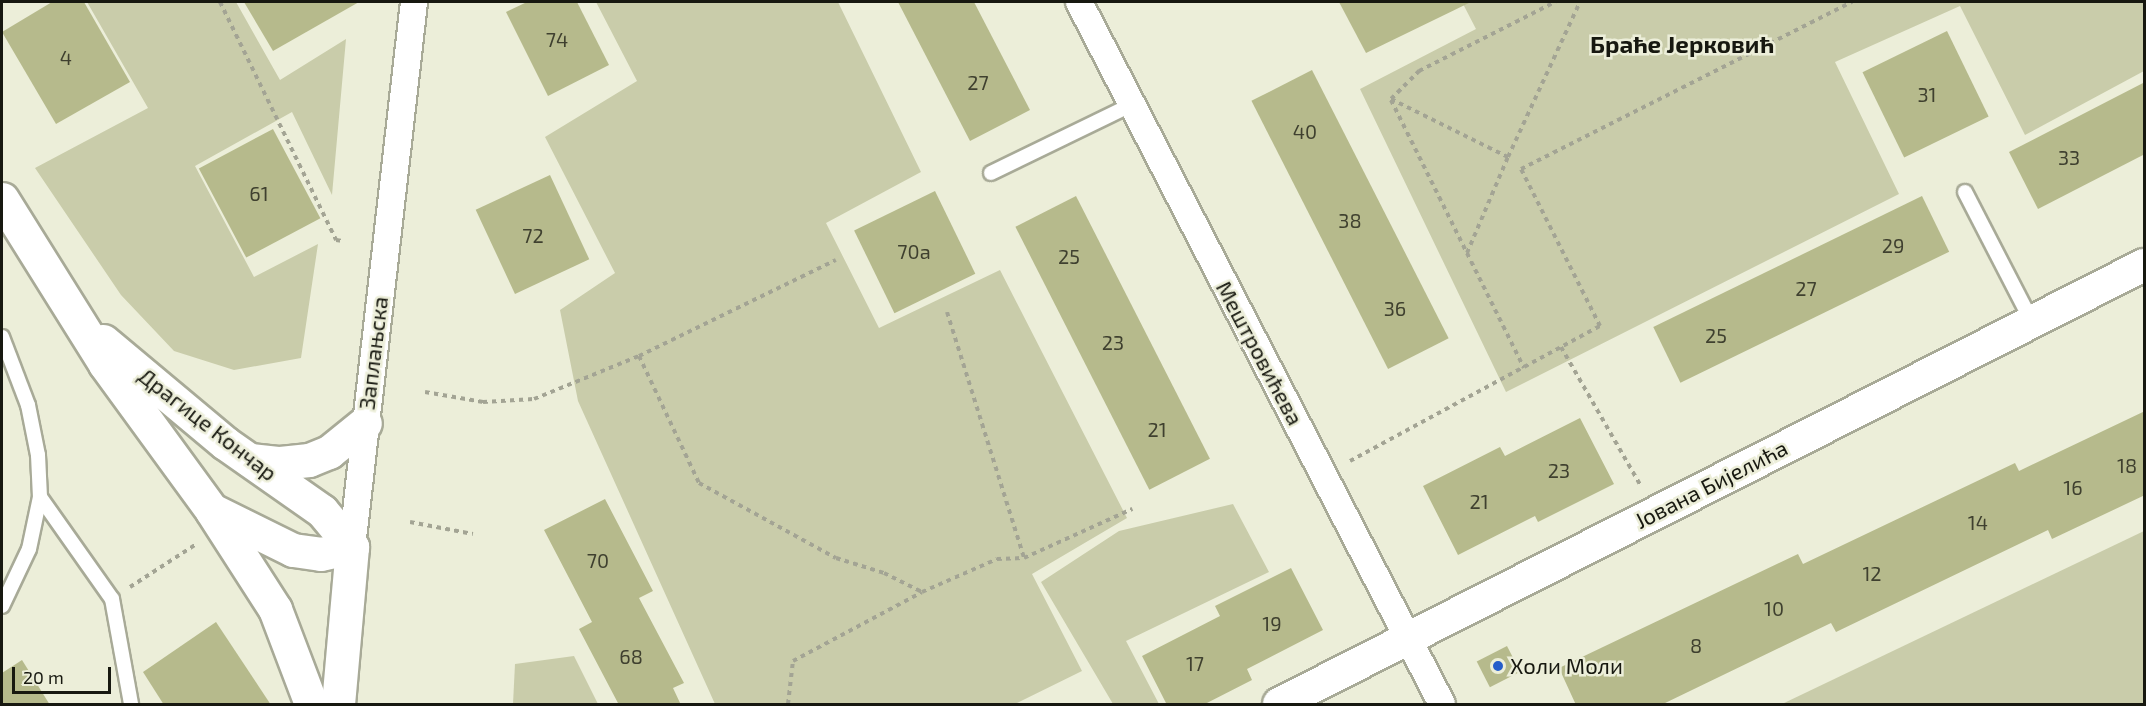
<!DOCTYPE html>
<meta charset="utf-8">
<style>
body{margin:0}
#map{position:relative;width:2146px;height:706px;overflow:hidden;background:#eceed9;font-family:"Exo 2",sans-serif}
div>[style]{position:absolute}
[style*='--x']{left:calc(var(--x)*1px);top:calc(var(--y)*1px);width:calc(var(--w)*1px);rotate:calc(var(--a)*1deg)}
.green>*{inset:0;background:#c9ccaa}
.building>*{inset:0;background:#b6ba8c;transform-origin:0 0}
.path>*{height:4px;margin-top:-2px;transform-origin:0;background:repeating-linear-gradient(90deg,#a3a494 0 4.5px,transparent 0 9px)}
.roads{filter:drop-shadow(2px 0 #a8aa97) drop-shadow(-2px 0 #a8aa97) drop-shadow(0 2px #a8aa97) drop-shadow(0 -2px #a8aa97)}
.service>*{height:14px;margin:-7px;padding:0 7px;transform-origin:7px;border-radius:7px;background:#fff}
.minor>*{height:26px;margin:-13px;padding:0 13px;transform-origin:13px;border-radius:13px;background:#fff}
.tertiary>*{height:32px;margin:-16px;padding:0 16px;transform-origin:16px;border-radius:16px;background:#fff}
.secondary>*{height:33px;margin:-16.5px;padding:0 16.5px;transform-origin:16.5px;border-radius:16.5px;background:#fff}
.dots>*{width:16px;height:16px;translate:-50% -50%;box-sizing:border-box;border:3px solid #eceed9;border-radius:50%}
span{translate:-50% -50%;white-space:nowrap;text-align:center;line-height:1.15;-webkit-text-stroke:5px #eceed9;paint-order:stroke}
.number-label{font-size:20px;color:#3f402f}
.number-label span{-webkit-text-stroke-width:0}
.street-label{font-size:22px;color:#171810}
.poi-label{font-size:22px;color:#171810}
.left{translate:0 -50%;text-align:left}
.neighbourhood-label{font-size:24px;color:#171810;font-weight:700}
.frame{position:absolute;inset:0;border:3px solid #171810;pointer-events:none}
.scale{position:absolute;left:12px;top:667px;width:99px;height:27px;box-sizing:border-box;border:3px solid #171810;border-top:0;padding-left:8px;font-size:18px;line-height:21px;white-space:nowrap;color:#171810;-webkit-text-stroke:4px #eceed9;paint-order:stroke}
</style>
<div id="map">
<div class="green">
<i style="clip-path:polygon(87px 2px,236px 2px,280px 80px,346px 39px,332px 195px,292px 112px,195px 166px,254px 277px,318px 244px,301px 358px,234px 370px,174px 351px,121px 295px,35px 168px,148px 108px)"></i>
<i style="clip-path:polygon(596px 2px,838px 2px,921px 172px,826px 223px,879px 328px,1000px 270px,1127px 518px,1032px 574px,1082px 671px,1015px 704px,715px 704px,578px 401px,560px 310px,615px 273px,545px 137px,637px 81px)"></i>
<i style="clip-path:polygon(1462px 2px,2144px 2px,2144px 71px,2025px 135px,1960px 6px,1835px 62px,1899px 194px,1506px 392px,1360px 89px,1476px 29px)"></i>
<i style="clip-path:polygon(1233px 504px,1269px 572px,1126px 641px,1159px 704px,1113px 704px,1041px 582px,1119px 531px)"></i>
<i style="clip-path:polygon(2144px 531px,2144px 704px,1782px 704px)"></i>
<i style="clip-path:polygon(574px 656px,598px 704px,513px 704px,515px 664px)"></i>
</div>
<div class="building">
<i style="clip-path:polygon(52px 2px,84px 2px,130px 82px,56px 124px,2px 32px)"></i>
<i style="clip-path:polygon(244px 2px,359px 2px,273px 51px)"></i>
<i style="clip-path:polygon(527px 2px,577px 2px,609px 65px,548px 96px,506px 12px)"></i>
<i style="clip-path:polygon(898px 2px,974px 2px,1030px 110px,970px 141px)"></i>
<i style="clip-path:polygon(1339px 2px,1471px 2px,1366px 53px)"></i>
<i style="left:1947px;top:31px;width:95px;height:94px;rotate:64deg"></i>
<i style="left:1312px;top:70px;width:301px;height:68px;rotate:63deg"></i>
<i style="clip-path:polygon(2145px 82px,2145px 154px,2038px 209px,2009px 152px)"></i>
<i style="left:273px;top:129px;width:101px;height:84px;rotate:62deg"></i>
<i style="left:550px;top:175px;width:93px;height:82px;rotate:65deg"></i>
<i style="left:935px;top:191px;width:92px;height:90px;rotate:64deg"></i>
<i style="left:1076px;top:196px;width:295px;height:68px;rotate:63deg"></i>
<i style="left:1922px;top:196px;width:62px;height:299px;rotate:64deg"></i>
<i style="clip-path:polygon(2145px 411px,2145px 495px,2052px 539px,2048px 530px,1836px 632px,1831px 623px,1661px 705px,1576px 705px,1559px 668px,1798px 554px,1803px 564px,2015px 463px,2019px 471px)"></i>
<i style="clip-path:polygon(1580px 418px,1614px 484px,1538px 522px,1535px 516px,1458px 555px,1423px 486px,1500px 447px,1505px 456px)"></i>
<i style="clip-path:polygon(605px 499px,653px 591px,639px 598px,684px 683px,673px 688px,681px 705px,619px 705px,579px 629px,592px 622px,544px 530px)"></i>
<i style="clip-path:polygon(1291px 568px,1323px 630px,1247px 669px,1252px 680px,1203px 705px,1167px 705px,1142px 656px,1220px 616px,1215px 606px)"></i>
<i style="clip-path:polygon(216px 622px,271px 705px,164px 705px,143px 672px)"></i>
<i style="left:1507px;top:646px;width:29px;height:34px;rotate:63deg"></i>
<i style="clip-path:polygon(22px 660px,50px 705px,2px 705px,2px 673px)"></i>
</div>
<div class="path">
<i style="--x:220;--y:2;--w:265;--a:64"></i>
<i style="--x:336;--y:240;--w:7;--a:8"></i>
<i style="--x:1391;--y:99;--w:131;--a:26.4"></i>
<i style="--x:1508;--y:157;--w:171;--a:-65.1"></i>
<i style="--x:1391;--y:99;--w:40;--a:-45"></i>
<i style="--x:1419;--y:71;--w:153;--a:-26.9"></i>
<i style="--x:1391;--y:100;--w:299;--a:63.6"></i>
<i style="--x:1467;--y:253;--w:104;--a:-66.9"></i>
<i style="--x:947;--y:312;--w:258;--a:72.6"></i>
<i style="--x:1561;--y:347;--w:160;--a:60.1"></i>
<i style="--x:639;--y:356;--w:140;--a:64.7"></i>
<i style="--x:699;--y:483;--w:156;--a:28.7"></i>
<i style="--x:836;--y:558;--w:50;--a:17.4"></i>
<i style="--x:884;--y:573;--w:42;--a:26.6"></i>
<i style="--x:425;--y:392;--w:59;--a:9.8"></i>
<i style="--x:483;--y:402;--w:51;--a:-3.4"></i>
<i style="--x:534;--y:399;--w:113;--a:-22.3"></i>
<i style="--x:639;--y:356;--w:219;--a:-26"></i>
<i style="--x:1350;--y:461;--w:284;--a:-28.4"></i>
<i style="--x:1600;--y:326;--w:176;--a:-116.7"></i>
<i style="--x:1521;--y:169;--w:371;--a:-26.8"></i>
<i style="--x:410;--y:522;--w:64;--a:10.8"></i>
<i style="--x:130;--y:587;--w:77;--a:-32.9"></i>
<i style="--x:788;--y:704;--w:43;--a:-83.4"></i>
<i style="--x:793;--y:661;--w:146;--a:-28.1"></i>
<i style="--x:922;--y:592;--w:82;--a:-23.7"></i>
<i style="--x:997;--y:559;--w:27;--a:-2"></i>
<i style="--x:1024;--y:558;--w:119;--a:-24.4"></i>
</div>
<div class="roads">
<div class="service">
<i style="--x:991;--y:173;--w:156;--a:-25.9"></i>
<i style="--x:1965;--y:192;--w:146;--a:62.7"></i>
<i style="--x:2;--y:337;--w:73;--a:69.1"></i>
<i style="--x:28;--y:405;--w:51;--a:78.7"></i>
<i style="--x:38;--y:455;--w:42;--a:87.3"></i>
<i style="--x:40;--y:497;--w:53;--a:101.9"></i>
<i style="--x:29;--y:549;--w:63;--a:115.3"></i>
<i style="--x:40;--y:497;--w:125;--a:54.8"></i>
<i style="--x:112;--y:599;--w:107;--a:79.7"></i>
</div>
<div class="minor">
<i style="--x:1079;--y:2;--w:790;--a:62.66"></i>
<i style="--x:352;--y:547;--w:549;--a:-83.51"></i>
</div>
<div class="tertiary">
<i style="--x:1279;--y:704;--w:970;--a:-26.91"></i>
</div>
<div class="secondary">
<i style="--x:2;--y:199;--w:195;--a:58"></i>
<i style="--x:105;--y:364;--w:182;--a:53.9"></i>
<i style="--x:212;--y:511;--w:117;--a:57.3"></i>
<i style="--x:275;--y:609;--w:102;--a:69.2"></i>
<i style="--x:103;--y:341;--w:159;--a:39.9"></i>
<i style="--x:225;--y:443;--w:118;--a:35"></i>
<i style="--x:322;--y:511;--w:47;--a:50.2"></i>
<i style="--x:250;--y:460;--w:30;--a:6"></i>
<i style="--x:280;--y:463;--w:29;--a:-6"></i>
<i style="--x:309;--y:460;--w:22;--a:-22"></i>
<i style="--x:329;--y:452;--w:46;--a:-38.9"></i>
<i style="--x:214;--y:511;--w:88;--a:26.3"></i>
<i style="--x:293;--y:550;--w:28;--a:8"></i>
<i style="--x:321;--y:554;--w:32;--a:-13"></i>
<i style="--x:338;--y:704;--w:158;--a:-84.9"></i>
</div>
</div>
<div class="dots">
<i style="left:1498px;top:666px;background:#255dca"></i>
</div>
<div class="number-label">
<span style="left:557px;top:39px">74</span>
<span style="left:66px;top:57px">4</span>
<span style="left:978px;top:82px">27</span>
<span style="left:1927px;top:94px">31</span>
<span style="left:1305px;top:131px">40</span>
<span style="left:2069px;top:157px">33</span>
<span style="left:259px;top:193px">61</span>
<span style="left:1350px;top:220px">38</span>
<span style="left:533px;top:235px">72</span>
<span style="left:1893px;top:245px">29</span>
<span style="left:914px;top:251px">70a</span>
<span style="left:1069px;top:256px">25</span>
<span style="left:1806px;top:288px">27</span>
<span style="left:1395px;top:308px">36</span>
<span style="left:1716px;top:335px">25</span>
<span style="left:1113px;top:342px">23</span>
<span style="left:1157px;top:429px">21</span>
<span style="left:2127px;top:465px">18</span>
<span style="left:1559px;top:470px">23</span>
<span style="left:2073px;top:487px">16</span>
<span style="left:1479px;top:501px">21</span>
<span style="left:1978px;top:522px">14</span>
<span style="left:598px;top:560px">70</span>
<span style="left:1872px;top:573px">12</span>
<span style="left:1774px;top:608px">10</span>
<span style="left:1272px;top:623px">19</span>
<span style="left:1696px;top:645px">8</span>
<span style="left:631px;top:656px">68</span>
<span style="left:1195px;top:663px">17</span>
</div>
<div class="street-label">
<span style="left:373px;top:353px;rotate:-83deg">Заплањска</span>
<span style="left:1260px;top:353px;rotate:62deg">Мештровићева</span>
<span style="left:208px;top:424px;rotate:38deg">Драгице Кончар</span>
<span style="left:1711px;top:484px;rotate:-27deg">Јована Бијелића</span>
</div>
<div class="poi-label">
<span class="left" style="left:1510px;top:666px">Холи Моли</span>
</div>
<div class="neighbourhood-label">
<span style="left:1682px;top:44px">Браће Јерковић</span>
</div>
<div class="frame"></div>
<div class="scale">20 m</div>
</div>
